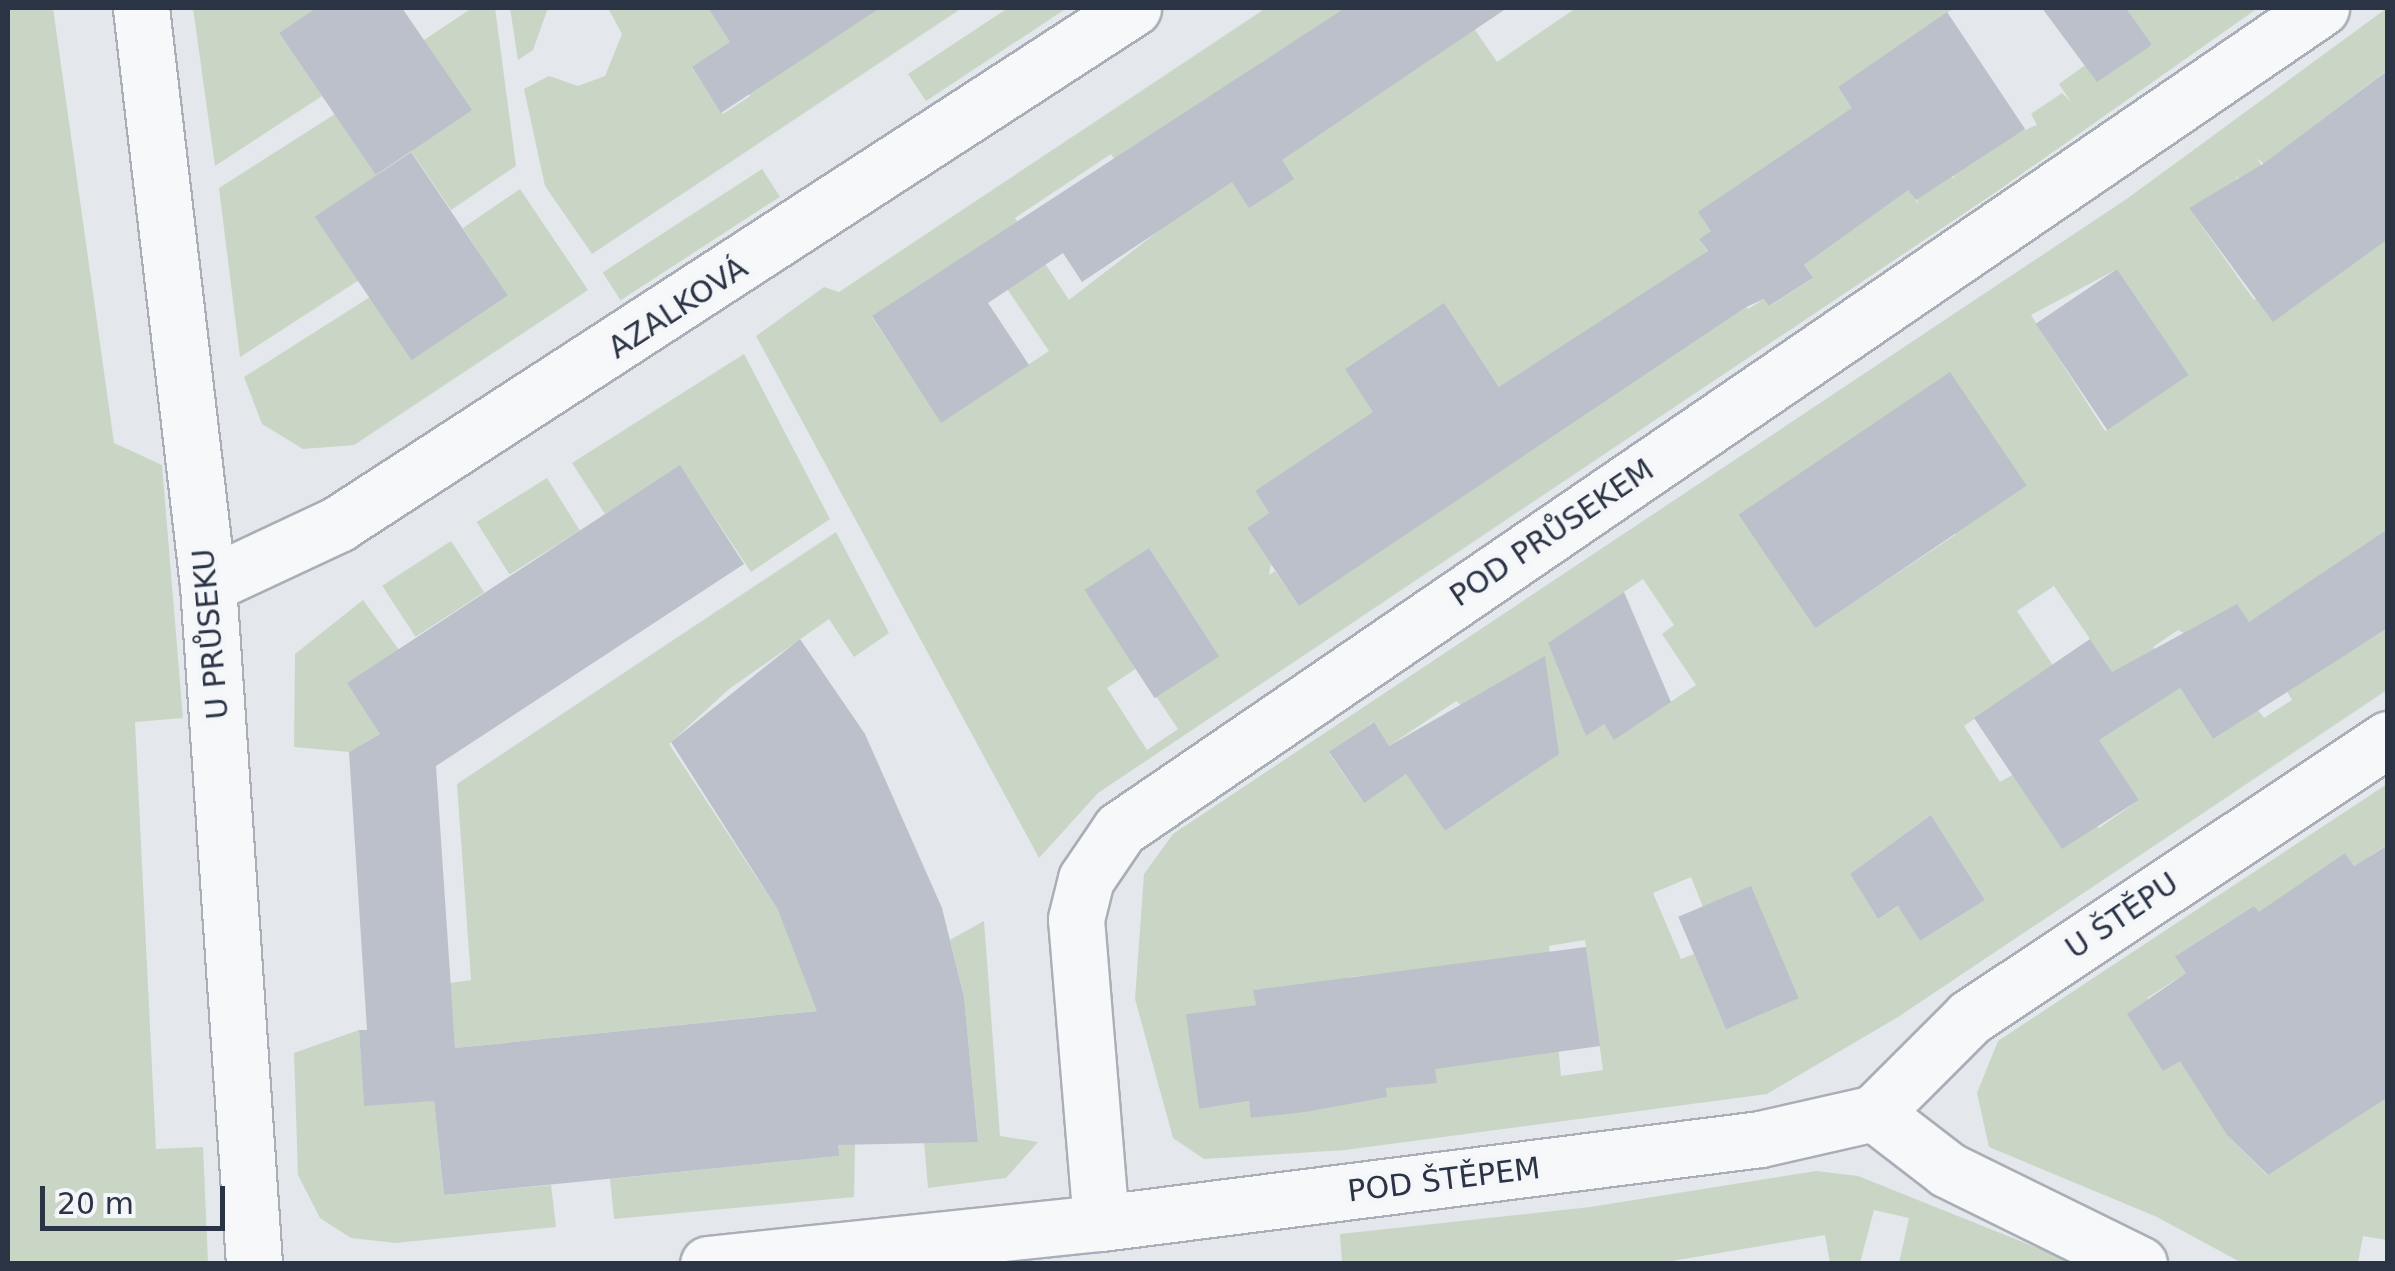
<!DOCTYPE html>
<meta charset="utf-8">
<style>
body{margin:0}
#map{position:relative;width:2395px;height:1271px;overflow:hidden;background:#e4e7ec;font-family:"DejaVu Sans",sans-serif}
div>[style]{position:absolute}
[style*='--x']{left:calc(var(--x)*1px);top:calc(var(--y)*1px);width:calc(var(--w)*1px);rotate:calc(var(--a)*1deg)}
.green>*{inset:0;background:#c9d6c5;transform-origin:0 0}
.building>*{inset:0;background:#bbc0ca;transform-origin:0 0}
.roads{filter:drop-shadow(2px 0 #a9aeb7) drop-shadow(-2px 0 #a9aeb7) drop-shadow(0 2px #a9aeb7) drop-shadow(0 -2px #a9aeb7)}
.minor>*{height:55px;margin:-27.5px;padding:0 27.5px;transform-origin:27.5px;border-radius:27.5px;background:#f7f8fa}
span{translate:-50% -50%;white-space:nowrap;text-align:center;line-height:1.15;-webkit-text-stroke:8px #f4f6f9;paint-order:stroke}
.street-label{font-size:30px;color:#2b3445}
.frame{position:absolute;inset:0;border:10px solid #2b3445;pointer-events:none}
.scale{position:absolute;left:40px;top:1186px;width:185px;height:45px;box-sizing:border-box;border:5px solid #2b3445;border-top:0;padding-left:12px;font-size:30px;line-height:35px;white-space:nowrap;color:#2b3445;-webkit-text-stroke:8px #f4f6f9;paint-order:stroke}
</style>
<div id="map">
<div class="green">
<i style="clip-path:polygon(8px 8px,53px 8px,114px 443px,162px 465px,183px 718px,135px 722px,156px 1149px,203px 1147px,208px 1263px,8px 1263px)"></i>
<i style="clip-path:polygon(193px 8px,316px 8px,279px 33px,322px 96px,215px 166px)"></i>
<i style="clip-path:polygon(472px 8px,495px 8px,516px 166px,451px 210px,411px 151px,424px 40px)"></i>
<i style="clip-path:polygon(510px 8px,548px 8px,533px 50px,518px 60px)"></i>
<i style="clip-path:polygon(evenodd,608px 8px,708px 8px,760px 87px,867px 15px,862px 8px,962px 8px,592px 254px,545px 186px,524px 89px,549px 76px,578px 86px,605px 76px,622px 34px,608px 8px,719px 50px,750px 96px,723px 114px,692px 68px,719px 50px)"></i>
<i style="clip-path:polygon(1008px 8px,1067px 8px,926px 101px,908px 74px)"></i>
<i style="clip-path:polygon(evenodd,1266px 8px,1349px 8px,1260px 63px,1281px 160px,1427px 62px,1391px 8px,1460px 8px,1497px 62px,1576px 8px,1954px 8px,1838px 87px,1919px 205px,1915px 193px,1947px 172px,1956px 180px,1944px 162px,2037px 125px,2031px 114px,2062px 93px,2071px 102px,2059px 84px,2102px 53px,2115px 71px,2110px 60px,2152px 46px,2126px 8px,2258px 8px,1996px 192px,1098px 793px,1039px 858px,756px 336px,824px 287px,839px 292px,1266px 8px,1111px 154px,1161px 229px,1069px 300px,1015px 218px,1111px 154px,1266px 8px,1711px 231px,1836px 242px,1804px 265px,1812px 279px,1770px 306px,1764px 299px,1748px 309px,1699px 239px,1711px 231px,1266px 8px,979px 247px,1049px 351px,941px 422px,872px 317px,979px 247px,1266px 8px,1444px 304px,1538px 445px,1345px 369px,1444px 304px,1266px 8px,1255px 491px,1373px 555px,1299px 605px,1275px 571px,1269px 575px,1271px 564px,1247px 528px,1269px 513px,1255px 491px,1266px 8px,1149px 548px,1219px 656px,1128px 655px,1085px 591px,1149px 548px,1266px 8px,1137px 668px,1178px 729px,1147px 750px,1107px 688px,1137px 668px)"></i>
<i style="clip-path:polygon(evenodd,2387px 8px,2387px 70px,2264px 164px,2257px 158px,2263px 168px,2242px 183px,2235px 174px,2240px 184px,2199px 215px,2189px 208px,2254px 300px,2387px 238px,2387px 530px,2363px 644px,2387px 629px,2387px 690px,1898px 1017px,1767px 1094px,1345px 1150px,1204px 1159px,1173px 1138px,1135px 999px,1144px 874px,1173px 834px,2128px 198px,2387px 8px,2117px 269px,2188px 375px,2105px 431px,2031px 315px,2117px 269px,2387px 8px,1741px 516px,1955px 533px,1955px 535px,1815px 628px,1741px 516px,2387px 8px,1643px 579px,1674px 625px,1662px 634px,1696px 685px,1614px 739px,1549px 643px,1643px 579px,2387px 8px,2054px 586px,2107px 664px,2080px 682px,2060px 676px,2017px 611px,2054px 586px,2387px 8px,2178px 630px,2286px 690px,2292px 700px,2264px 718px,2258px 710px,2213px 739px,2153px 647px,2178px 630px,2387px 8px,2031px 680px,2083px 717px,2139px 800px,2099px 828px,2012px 775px,2000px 782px,1964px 726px,2031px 680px,2387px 8px,1456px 701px,1538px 768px,1445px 831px,1406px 774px,1363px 802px,1329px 753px,1373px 722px,1389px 746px,1456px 701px,2387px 8px,1931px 815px,1985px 900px,1920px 941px,1899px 906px,1878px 919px,1850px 874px,1931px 815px,2387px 8px,1691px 877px,1703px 907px,1726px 1029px,1694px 954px,1681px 959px,1653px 893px,1691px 877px,2387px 8px,1585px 940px,1603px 1070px,1561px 1076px,1549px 946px,1585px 940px,2387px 8px,1423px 969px,1386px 1088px,1352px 1007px,1349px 977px,1423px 969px,2387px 8px,1308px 983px,1305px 1111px,1252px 1118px,1249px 1101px,1199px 1109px,1187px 1014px,1256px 1005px,1254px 990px,1308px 983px)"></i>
<i style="clip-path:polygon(335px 114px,377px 176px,359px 280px,240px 357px,219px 188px)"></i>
<i style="left:762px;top:169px;width:33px;height:190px;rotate:57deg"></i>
<i style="clip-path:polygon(520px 189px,588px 290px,354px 445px,303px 449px,262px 424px,244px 377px,370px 297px,413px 359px,507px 296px,463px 228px)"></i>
<i style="clip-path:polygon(744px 354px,830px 519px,751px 572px,680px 466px,605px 514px,572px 463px)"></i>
<i style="left:547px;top:478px;width:62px;height:83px;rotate:58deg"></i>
<i style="clip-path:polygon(836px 532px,889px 633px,854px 657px,829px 619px,729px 689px,669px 744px,795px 936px,824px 1010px,455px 1048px,450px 983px,471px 980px,457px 784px)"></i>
<i style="left:451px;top:541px;width:61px;height:82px;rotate:57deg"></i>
<i style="clip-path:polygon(363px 600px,399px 650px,380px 734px,349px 752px,294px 747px,295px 654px)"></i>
<i style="clip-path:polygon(evenodd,2387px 784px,2387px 845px,2354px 866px,2345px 853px,2315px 874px,2387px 985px,2387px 1240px,2363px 1236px,2358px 1263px,2242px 1263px,2157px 1217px,1989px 1147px,1977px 1093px,1998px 1041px,2387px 784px,2254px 906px,2299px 975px,2361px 1114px,2267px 1175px,2227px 1135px,2147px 998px,2186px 973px,2176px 955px,2254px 906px)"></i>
<i style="clip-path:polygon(984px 921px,1000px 1136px,1038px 1142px,1006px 1178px,928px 1188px,924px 1142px,978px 1141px,964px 997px,950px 940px)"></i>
<i style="clip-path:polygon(359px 1030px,364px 1105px,434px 1101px,444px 1195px,551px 1185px,556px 1227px,395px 1243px,351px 1238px,320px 1218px,298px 1175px,294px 1053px)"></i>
<i style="clip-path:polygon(855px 1144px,854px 1197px,614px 1219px,610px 1179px,838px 1156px,838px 1145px)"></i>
<i style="clip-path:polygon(1816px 1171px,1858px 1176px,2075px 1263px,1899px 1263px,1909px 1218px,1874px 1210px,1860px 1263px,1830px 1263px,1825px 1235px,1660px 1263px,1342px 1263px,1340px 1234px,1590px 1207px)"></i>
</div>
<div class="building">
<i style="clip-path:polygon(316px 8px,402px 8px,472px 110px,376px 175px,279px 33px)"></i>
<i style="clip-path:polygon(708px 8px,880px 8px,721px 113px,692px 67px,730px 42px)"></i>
<i style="clip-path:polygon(1345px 8px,1507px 8px,1282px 160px,1294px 179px,1249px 208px,1232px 182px,1082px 282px,1063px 253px,988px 303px,1029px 365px,941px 423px,872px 316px)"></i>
<i style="clip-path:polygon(2042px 8px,2126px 8px,2152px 45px,2097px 82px)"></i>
<i style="clip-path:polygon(1947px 12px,2025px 129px,1916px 200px,1908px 190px,1804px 265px,1813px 278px,1769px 306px,1764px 299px,1746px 307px,1299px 606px,1247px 528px,1269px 513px,1255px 491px,1373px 412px,1345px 369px,1444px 303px,1499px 387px,1708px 251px,1699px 239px,1711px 231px,1698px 212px,1852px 108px,1838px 87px)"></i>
<i style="clip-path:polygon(2388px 70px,2388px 239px,2273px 322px,2189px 208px,2263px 164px)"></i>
<i style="left:411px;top:152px;width:173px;height:116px;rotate:56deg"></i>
<i style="left:2117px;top:269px;width:128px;height:98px;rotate:56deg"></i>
<i style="left:1950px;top:372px;width:137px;height:255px;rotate:56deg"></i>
<i style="clip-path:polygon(680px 465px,744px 564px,436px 766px,455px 1048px,817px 1011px,778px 910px,671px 742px,800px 639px,865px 734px,942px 908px,964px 997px,978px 1142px,838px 1145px,839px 1156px,444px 1195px,434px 1101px,364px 1106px,359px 1030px,367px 1030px,349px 752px,380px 734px,347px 683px)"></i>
<i style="clip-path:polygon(2388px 529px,2388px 628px,2213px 739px,2180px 688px,2099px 740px,2139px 800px,2062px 849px,1974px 718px,2090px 639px,2112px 672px,2237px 604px,2249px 622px)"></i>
<i style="left:1149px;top:548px;width:129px;height:77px;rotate:57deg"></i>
<i style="clip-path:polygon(1624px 592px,1671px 702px,1614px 740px,1604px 724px,1586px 736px,1548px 643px)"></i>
<i style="clip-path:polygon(1545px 656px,1559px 754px,1445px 831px,1406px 774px,1364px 803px,1329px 752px,1374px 722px,1389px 746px)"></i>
<i style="clip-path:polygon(1931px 815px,1985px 900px,1920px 941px,1898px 906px,1878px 919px,1850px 874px)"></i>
<i style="clip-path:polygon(2388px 845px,2388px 1097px,2268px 1175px,2227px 1135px,2180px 1061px,2163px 1071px,2127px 1014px,2186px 973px,2175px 956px,2254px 906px,2259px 912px,2345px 853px,2354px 866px)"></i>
<i style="left:1751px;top:886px;width:122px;height:79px;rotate:67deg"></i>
<i style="clip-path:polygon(1586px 947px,1600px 1046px,1435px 1069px,1437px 1083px,1386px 1088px,1387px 1097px,1305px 1112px,1251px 1118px,1249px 1101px,1199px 1109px,1186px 1014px,1256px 1005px,1253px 990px)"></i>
</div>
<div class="roads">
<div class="minor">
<i style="--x:141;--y:8;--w:581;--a:83.38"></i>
<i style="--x:208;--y:585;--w:681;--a:86.12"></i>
<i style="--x:208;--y:585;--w:144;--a:-25.1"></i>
<i style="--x:338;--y:524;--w:948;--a:-32.99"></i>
<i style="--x:1874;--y:1113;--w:136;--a:-45"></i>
<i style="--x:1970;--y:1017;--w:502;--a:-33.63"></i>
<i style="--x:1874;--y:1113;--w:93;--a:37.6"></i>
<i style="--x:1948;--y:1170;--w:213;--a:26.2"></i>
<i style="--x:1101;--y:1223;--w:305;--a:-94.7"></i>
<i style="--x:1076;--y:919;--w:41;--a:-76"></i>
<i style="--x:1086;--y:879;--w:60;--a:-55.8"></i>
<i style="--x:1120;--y:829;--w:1455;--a:-34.36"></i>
<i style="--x:708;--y:1264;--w:395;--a:-6"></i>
<i style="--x:1101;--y:1223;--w:664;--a:-7.26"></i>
<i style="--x:1760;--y:1139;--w:117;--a:-12.8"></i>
</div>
</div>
<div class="street-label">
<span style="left:678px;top:308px;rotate:-33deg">AZALKOVÁ</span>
<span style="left:1552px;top:533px;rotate:-34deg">POD PRŮSEKEM</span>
<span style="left:211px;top:634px;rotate:-95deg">U PRŮSEKU</span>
<span style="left:2122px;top:916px;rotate:-34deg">U ŠTĚPU</span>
<span style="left:1444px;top:1180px;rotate:-7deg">POD ŠTĚPEM</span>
</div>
<div class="frame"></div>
<div class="scale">20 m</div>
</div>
